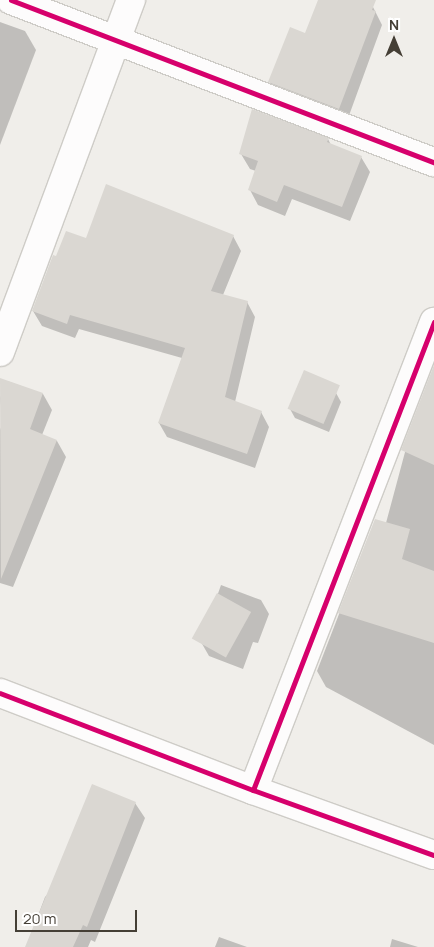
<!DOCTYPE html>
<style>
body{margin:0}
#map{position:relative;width:434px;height:947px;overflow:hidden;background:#f0eeea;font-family:Manrope,sans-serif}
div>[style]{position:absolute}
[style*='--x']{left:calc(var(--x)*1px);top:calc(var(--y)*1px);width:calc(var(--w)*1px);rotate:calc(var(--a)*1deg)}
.shadow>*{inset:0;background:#0003}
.building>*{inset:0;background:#dad7d2;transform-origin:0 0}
.roads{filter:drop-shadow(1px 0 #ceccc7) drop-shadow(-1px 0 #ceccc7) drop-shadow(0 1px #ceccc7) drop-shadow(0 -1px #ceccc7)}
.minor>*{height:28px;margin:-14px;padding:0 14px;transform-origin:14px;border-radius:14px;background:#fdfcfc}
.cycleway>*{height:5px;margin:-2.5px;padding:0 2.5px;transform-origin:2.5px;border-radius:2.5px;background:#d6006c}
span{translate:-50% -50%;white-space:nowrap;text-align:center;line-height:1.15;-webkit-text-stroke:4px #fff;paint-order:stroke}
.north{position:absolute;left:369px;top:15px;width:50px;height:50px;-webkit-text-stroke:4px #fff;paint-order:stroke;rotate:0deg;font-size:14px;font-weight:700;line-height:20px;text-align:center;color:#453f36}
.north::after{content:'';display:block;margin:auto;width:18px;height:22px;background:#453f36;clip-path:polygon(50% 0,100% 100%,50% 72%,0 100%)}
.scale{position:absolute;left:15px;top:910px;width:122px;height:22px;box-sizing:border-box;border:2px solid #453f36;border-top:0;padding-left:6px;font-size:15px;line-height:18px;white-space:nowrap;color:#453f36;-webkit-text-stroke:4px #fff;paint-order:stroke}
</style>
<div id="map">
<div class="shadow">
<i style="clip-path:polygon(320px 0,356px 0,373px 7px,382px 25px,347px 121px,277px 95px,270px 82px,306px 34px)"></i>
<i style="clip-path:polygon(0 22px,25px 31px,36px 50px,0 145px)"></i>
<i style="clip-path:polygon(328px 139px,331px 145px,361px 157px,370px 172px,350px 221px,292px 199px,285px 216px,258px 205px,250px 190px,256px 171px,250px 169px,241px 154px)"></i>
<i style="clip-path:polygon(233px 236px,241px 251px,223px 295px,247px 302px,255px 317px,235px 402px,261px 412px,269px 427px,255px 468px,167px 437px,159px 423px,182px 358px,79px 329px,75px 338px,42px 326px,33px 311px,57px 258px,87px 240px)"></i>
<i style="clip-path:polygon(7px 381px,43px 394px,52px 410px,42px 435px,57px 441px,66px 457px,13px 587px,0 583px,0 430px,3px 422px,0 398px)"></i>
<i style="clip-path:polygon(336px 393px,341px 402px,329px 432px,295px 418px,290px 409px)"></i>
<i style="clip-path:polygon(412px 426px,434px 435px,434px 745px,326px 687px,317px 671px,375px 521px,386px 523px)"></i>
<i style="clip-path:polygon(221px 585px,261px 600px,269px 614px,258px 643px,253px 642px,243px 669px,209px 656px,201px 642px)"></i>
<i style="clip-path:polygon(135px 803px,145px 818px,95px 942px,91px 940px,88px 947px,26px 947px,45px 897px)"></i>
<i style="clip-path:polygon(219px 937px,247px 947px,215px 947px)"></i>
<i style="clip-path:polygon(392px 939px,418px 947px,390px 947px)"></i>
</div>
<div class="building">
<i style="clip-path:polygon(318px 0,376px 0,372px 10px,376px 11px,339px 109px,268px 82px,290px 27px,305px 33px)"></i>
<i style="clip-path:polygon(252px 109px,329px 138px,327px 142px,362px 156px,342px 207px,284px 185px,277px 202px,248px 190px,258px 161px,239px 154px)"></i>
<i style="clip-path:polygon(106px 184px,234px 235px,211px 291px,248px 301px,225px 397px,262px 411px,247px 454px,158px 423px,185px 348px,70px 315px,67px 324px,32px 311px,53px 255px,56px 256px,66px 231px,86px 238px)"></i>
<i style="clip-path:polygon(434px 365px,434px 465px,401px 450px)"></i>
<i style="left:304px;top:370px;width:39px;height:42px;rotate:23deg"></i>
<i style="clip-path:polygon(0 378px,43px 393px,30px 429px,57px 440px,1px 579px)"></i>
<i style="clip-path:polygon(375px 519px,410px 529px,402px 559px,434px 571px,434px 643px,338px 613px)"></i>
<i style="left:217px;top:593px;width:39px;height:52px;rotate:29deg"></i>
<i style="clip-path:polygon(92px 784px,136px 802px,87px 927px,83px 925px,73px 947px,25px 947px)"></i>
</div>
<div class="roads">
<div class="minor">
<i style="--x:11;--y:0;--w:453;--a:21"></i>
<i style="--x:0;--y:352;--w:376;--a:-69.6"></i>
<i style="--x:0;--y:693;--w:271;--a:21"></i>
<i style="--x:253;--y:790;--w:192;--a:19.8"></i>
<i style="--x:253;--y:790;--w:502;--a:-68.86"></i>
</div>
</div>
<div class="cycleway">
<i style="--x:11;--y:0;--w:453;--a:21"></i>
<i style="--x:0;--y:693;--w:271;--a:21"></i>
<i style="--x:253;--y:790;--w:192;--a:19.8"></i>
<i style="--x:253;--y:790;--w:502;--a:-68.86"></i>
</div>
<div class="north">N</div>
<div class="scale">20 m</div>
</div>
